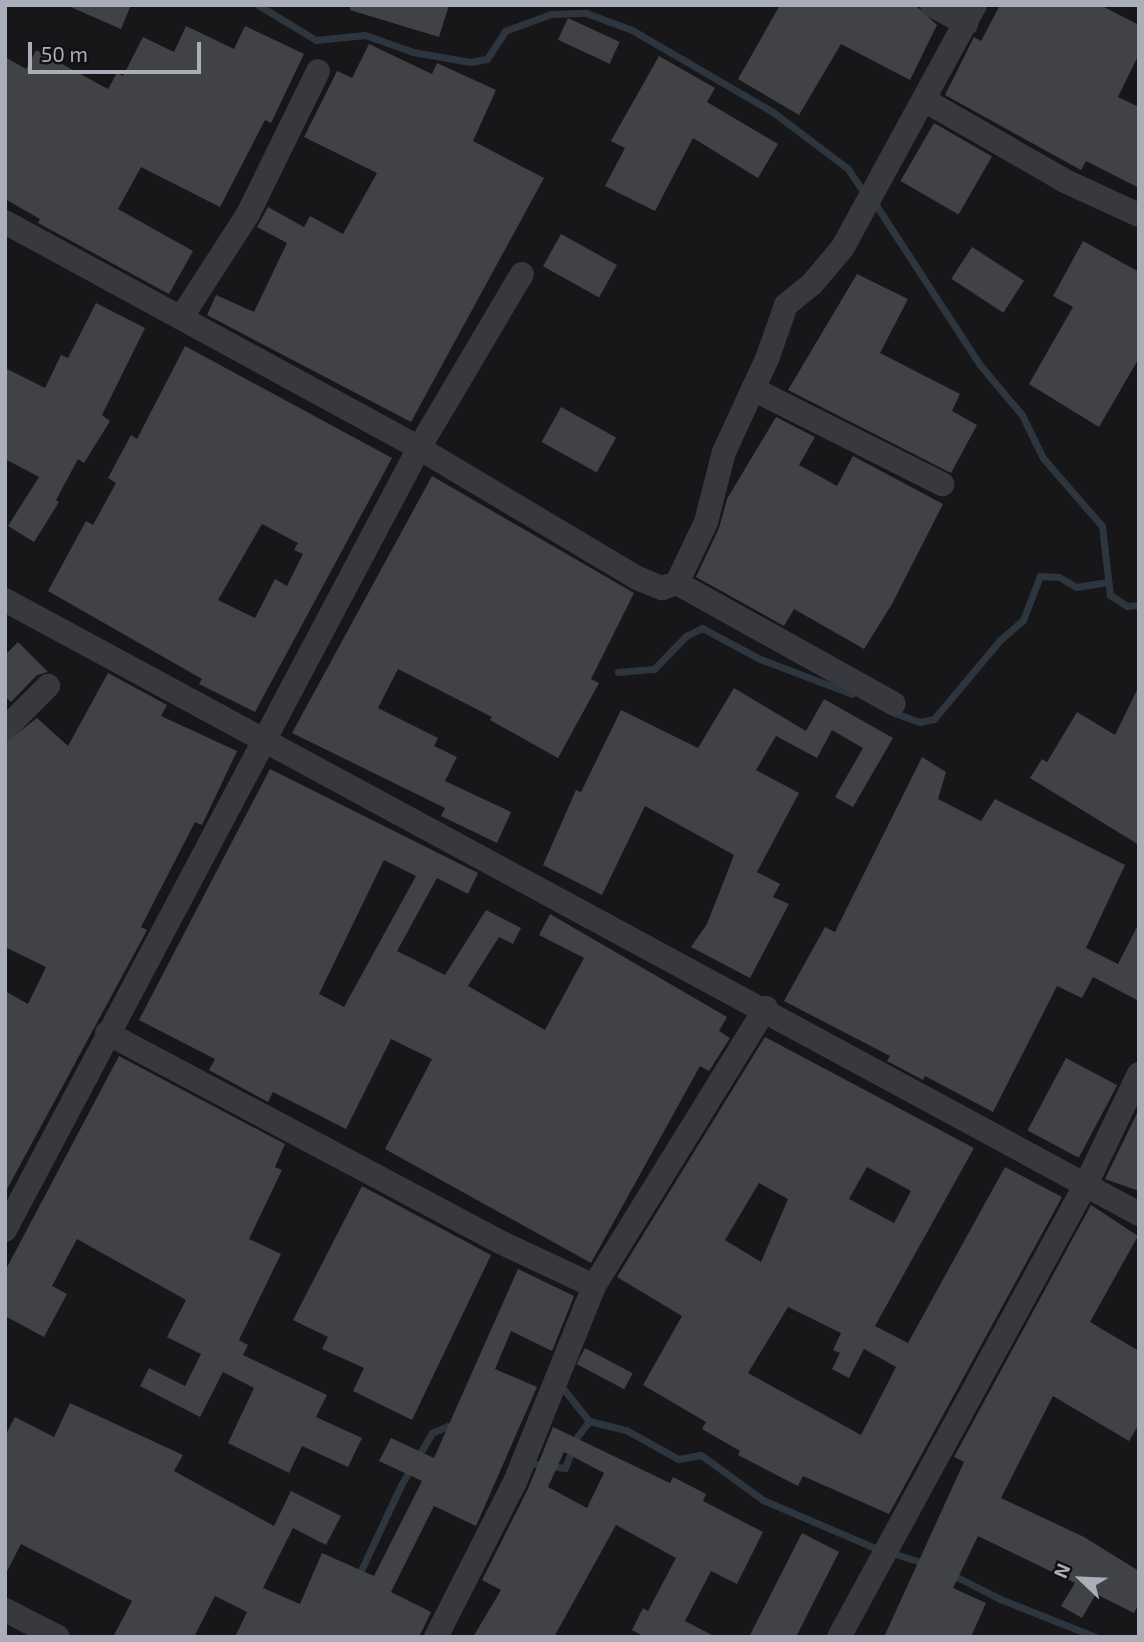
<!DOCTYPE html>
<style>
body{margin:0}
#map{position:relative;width:1144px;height:1642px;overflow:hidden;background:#171719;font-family:"Exo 2",sans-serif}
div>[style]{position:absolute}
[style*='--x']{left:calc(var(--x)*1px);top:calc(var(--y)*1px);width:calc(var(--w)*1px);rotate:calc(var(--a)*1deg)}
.stream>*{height:7px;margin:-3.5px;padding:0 3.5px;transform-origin:3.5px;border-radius:3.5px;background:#2d363e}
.building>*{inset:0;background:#414246;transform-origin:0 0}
.minor>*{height:24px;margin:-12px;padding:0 12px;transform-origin:12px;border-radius:12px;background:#38393e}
span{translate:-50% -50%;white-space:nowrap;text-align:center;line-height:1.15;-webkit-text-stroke:5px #121214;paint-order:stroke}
.frame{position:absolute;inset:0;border:7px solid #a9aeb9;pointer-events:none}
.north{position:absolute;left:1046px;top:1544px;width:70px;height:70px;-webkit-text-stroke:5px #121214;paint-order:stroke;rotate:293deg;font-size:19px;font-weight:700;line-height:28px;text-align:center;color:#a9aeb9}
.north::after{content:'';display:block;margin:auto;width:24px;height:32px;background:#a9aeb9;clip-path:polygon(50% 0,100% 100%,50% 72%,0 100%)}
.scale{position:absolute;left:28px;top:42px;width:173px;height:32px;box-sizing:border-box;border:4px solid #a9aeb9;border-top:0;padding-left:9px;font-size:21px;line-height:24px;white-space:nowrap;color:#a9aeb9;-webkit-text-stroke:5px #121214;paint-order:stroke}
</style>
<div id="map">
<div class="stream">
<i style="--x:258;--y:5;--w:68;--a:31.1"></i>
<i style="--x:316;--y:40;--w:49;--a:-5.8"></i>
<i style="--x:365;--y:35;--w:51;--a:19.5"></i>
<i style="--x:413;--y:52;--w:58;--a:10"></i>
<i style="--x:470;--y:62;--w:17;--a:-10"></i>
<i style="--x:487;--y:59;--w:33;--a:-57"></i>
<i style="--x:505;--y:31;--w:49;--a:-20.3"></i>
<i style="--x:551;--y:14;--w:35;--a:-2"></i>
<i style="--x:586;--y:13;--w:49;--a:20.3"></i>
<i style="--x:632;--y:30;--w:163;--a:30.2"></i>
<i style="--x:773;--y:112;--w:94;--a:37.2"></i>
<i style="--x:848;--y:169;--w:30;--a:56"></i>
<i style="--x:874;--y:202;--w:194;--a:57"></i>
<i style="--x:980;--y:365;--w:65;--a:50"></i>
<i style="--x:1022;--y:415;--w:48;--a:64"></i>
<i style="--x:1043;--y:458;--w:90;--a:49.1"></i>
<i style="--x:1102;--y:526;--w:69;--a:83.4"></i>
<i style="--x:1110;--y:595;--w:20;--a:33"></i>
<i style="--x:1127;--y:606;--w:12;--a:-5"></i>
<i style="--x:618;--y:672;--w:36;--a:-5"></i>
<i style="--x:654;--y:669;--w:46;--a:-45.9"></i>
<i style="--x:686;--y:636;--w:18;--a:-27"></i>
<i style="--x:702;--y:628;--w:66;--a:28.1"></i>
<i style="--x:760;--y:659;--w:98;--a:20.8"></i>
<i style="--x:892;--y:712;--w:30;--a:20"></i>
<i style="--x:920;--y:722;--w:14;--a:-12"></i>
<i style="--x:934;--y:719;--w:102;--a:-50.2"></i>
<i style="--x:999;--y:641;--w:32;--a:-41"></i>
<i style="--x:1023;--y:620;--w:47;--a:-68.9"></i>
<i style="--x:1040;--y:576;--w:19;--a:3"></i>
<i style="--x:1059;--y:577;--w:20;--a:30"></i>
<i style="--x:1076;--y:587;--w:32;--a:-9"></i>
<i style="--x:561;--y:1386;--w:45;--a:51.3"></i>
<i style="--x:589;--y:1421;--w:38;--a:14"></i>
<i style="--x:626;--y:1430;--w:60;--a:29.1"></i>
<i style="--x:678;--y:1459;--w:23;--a:-10"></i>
<i style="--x:701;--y:1455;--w:77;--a:36"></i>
<i style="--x:763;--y:1500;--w:122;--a:23.2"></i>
<i style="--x:536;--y:1464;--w:29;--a:8"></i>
<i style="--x:565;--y:1468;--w:33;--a:-69"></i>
<i style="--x:577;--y:1437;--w:20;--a:-53"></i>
<i style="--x:898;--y:1555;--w:30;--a:17"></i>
<i style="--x:951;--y:1574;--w:55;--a:27"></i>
<i style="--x:1000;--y:1599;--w:103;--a:21.6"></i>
<i style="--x:357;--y:1579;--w:104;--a:-64.9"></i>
<i style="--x:401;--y:1485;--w:61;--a:-59.2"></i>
<i style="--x:432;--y:1433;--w:17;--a:-24"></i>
<i style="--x:448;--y:1426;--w:9;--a:21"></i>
</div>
<div class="building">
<i style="clip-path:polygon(66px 5px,131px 5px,121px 29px)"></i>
<i style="clip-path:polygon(350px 5px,449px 5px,439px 37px,350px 10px)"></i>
<i style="clip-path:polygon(780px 5px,915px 5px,937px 25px,910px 80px,841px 44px,799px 115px,738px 79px)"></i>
<i style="clip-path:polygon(1000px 5px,1100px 5px,1139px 25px,1139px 54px,1118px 97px,1139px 107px,1139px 188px,1086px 161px,1081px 170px,945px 95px,974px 37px,981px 41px)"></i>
<i style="left:568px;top:18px;width:57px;height:24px;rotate:25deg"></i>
<i style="clip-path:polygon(186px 26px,234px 49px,245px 26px,304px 54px,271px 123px,265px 120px,220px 207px,141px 167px,118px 209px,193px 251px,169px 294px,38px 223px,40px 219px,5px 199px,5px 57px,26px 69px,36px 50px,108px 89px,117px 73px,123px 76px,143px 37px,174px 52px)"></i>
<i style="clip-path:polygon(369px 44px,432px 74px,437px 63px,496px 90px,473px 141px,544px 178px,411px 422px,207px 315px,216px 295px,254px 312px,287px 243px,257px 227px,268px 207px,304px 227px,310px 216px,343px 234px,377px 173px,304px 137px,337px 71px,352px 78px)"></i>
<i style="clip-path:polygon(659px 56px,715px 88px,707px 102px,778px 144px,758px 178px,693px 138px,655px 211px,605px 186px,625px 148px,611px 141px)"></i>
<i style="left:934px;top:123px;width:67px;height:67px;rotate:30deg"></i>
<i style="left:561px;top:234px;width:64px;height:37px;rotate:29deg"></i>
<i style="clip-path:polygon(1083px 241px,1139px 272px,1139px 358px,1099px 427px,1029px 384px,1073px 307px,1053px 296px)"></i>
<i style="left:972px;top:247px;width:62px;height:38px;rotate:33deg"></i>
<i style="clip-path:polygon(857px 274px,908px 299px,880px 353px,960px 394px,952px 411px,977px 425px,951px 473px,788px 390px)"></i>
<i style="clip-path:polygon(96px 303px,145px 328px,102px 415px,110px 421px,84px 463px,78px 459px,56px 500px,59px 502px,34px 542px,8px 526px,39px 477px,5px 459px,5px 368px,45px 388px,61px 355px,68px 358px)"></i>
<i style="clip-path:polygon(evenodd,185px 346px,392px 458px,255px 712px,199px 684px,202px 679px,48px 591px,86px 521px,93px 525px,116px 483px,108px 478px,131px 435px,137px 439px,185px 346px,262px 524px,298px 543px,294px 550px,303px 554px,287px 586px,275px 579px,255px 618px,218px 600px,262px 524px)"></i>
<i style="left:561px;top:407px;width:63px;height:40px;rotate:29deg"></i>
<i style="clip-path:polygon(776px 417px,815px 437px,799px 465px,837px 486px,853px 456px,943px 504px,892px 604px,864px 649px,794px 609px,784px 626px,696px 577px,719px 528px,727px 499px)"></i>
<i style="clip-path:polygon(432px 476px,634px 593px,591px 679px,599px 683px,558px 758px,490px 720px,492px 717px,398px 669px,378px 708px,438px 738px,434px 746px,457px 757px,445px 781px,511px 812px,497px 843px,441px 816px,445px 808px,292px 733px)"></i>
<i style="clip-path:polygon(18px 642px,48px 672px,37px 675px,11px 702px,5px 697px,5px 655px)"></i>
<i style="clip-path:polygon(108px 673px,167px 705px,161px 716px,237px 751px,202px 825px,195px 822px,141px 927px,147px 930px,5px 1193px,5px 991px,28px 1004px,46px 967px,5px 947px,5px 743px,37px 718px,68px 746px)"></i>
<i style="clip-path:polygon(1139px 686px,1139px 845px,1030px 778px,1042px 759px,1047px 762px,1077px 712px,1115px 735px)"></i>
<i style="clip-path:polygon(734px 688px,806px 731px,824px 699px,893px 738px,853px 807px,835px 797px,863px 748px,832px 730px,817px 758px,776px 736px,756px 770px,799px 793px,757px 872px,780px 884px,773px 897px,789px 904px,750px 978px,691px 947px,707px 924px,734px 855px,645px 806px,602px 895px,543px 865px,576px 790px,581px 792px,621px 710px,698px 748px)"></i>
<i style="clip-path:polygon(922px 757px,946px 772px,938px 799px,981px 821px,995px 799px,1125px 865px,1086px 948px,1118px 964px,1139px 923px,1139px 1001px,1093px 977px,1082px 998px,1057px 986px,993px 1112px,925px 1076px,923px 1080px,887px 1061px,890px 1056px,784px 1001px,825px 927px,835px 932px)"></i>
<i style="clip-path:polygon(evenodd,270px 769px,478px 873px,468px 894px,437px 878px,397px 951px,445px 975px,486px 910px,521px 928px,513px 944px,499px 937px,468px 986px,545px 1030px,584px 958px,539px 935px,550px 914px,727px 1017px,719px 1031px,730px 1038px,709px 1071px,700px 1066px,591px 1263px,385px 1149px,432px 1059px,391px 1039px,346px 1129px,273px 1092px,268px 1102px,209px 1070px,215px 1059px,139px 1020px,270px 769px,384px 860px,416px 876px,344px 1007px,319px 994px,384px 860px)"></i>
<i style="clip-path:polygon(evenodd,765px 1037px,974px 1148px,875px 1326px,908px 1343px,1005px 1167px,1062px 1197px,889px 1514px,803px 1476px,798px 1486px,738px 1455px,740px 1451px,702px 1429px,706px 1422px,643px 1385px,682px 1316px,617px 1277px,765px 1037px,867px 1167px,911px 1191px,894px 1223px,849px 1199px,867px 1167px,765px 1037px,759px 1183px,788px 1199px,761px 1262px,725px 1240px,759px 1183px,765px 1037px,788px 1307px,841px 1333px,833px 1350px,840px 1353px,832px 1369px,849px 1378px,864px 1349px,896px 1367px,861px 1435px,748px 1373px,788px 1307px)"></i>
<i style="clip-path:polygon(119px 1056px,285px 1144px,275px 1167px,282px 1170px,249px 1239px,281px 1254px,239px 1340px,248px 1345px,243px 1355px,327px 1395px,316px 1417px,362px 1438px,348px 1467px,302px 1446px,289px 1473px,228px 1443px,254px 1388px,223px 1372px,200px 1417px,140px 1386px,149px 1368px,185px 1386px,201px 1354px,167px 1337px,186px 1300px,77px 1239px,52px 1286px,67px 1294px,44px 1337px,5px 1316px,5px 1271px)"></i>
<i style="left:1066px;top:1058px;width:58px;height:82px;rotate:28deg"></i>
<i style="clip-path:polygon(1139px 1109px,1139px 1191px,1105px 1179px)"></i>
<i style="clip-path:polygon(362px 1186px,491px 1255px,412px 1420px,353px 1391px,364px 1368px,322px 1349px,328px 1337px,293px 1320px)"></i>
<i style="clip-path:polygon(1091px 1205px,1138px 1236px,1090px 1322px,1139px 1351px,1139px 1424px,1129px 1441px,1053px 1396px,1001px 1498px,1084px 1537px,1139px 1571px,1139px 1603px,1134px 1613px,1096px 1594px,1082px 1618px,1061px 1606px,1075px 1583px,978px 1536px,953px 1588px,986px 1603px,971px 1637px,884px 1637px,964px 1462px,954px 1457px)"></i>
<i style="clip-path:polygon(518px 1269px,574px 1296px,552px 1351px,511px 1331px,495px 1369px,537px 1387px,476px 1526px,434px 1506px,391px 1592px,431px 1612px,419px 1637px,235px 1637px,247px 1612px,215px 1596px,194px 1637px,113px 1637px,132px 1601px,21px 1544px,5px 1575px,5px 1436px,15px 1417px,54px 1437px,70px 1403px,183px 1455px,174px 1471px,274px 1526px,291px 1491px,341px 1516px,326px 1545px,293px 1528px,263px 1588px,300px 1604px,322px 1553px,374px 1576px,422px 1481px,379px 1461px,391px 1438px,434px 1458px)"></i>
<i style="left:585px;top:1348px;width:54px;height:18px;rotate:28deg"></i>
<i style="clip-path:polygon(evenodd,553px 1427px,670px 1483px,673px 1477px,706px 1494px,703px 1501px,763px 1532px,737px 1584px,711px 1571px,685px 1621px,716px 1637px,645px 1637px,632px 1630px,643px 1608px,648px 1611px,676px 1558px,616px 1525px,554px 1637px,473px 1637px,501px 1590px,482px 1580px,528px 1489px,553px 1427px,564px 1452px,604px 1473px,587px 1508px,548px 1487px,564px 1452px)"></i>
<i style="clip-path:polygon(802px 1533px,839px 1552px,796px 1637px,749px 1637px)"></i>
</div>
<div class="minor">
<i style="--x:932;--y:5;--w:39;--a:29"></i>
<i style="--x:926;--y:101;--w:160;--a:29.9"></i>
<i style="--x:1065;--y:181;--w:81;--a:24.7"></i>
<i style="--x:5;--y:222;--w:472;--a:28.6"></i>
<i style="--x:419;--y:448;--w:254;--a:30.8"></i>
<i style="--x:637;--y:578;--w:27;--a:22"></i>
<i style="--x:662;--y:588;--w:16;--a:-18"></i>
<i style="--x:677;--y:583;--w:68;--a:-64.6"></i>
<i style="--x:706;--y:522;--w:72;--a:-75.6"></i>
<i style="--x:724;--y:452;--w:102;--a:-65.2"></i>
<i style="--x:767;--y:359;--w:57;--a:-70.6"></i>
<i style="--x:786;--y:305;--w:33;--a:-39"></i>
<i style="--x:812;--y:284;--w:48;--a:-50"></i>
<i style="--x:843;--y:247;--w:276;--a:-61.4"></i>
<i style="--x:181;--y:318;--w:124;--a:-57.2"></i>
<i style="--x:248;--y:214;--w:159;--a:-63.9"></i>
<i style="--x:753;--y:389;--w:212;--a:26.7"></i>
<i style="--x:677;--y:583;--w:248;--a:29.1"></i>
<i style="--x:5;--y:600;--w:1290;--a:28.43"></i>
<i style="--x:5;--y:729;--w:61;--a:-45"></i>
<i style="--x:107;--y:1033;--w:445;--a:28"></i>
<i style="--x:500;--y:1242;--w:104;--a:25.1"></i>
<i style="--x:594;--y:1286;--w:327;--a:-58.3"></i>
<i style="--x:5;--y:1230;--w:885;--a:-62.1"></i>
<i style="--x:419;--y:448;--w:202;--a:-59.4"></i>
<i style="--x:5;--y:1610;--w:59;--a:27"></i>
<i style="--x:436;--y:1637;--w:174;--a:-63"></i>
<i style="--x:515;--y:1482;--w:211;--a:-68"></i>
<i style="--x:839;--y:1637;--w:516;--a:-61.4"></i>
<i style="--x:1086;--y:1184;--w:122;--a:-64.3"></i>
</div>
<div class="frame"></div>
<div class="north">N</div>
<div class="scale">50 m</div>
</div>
